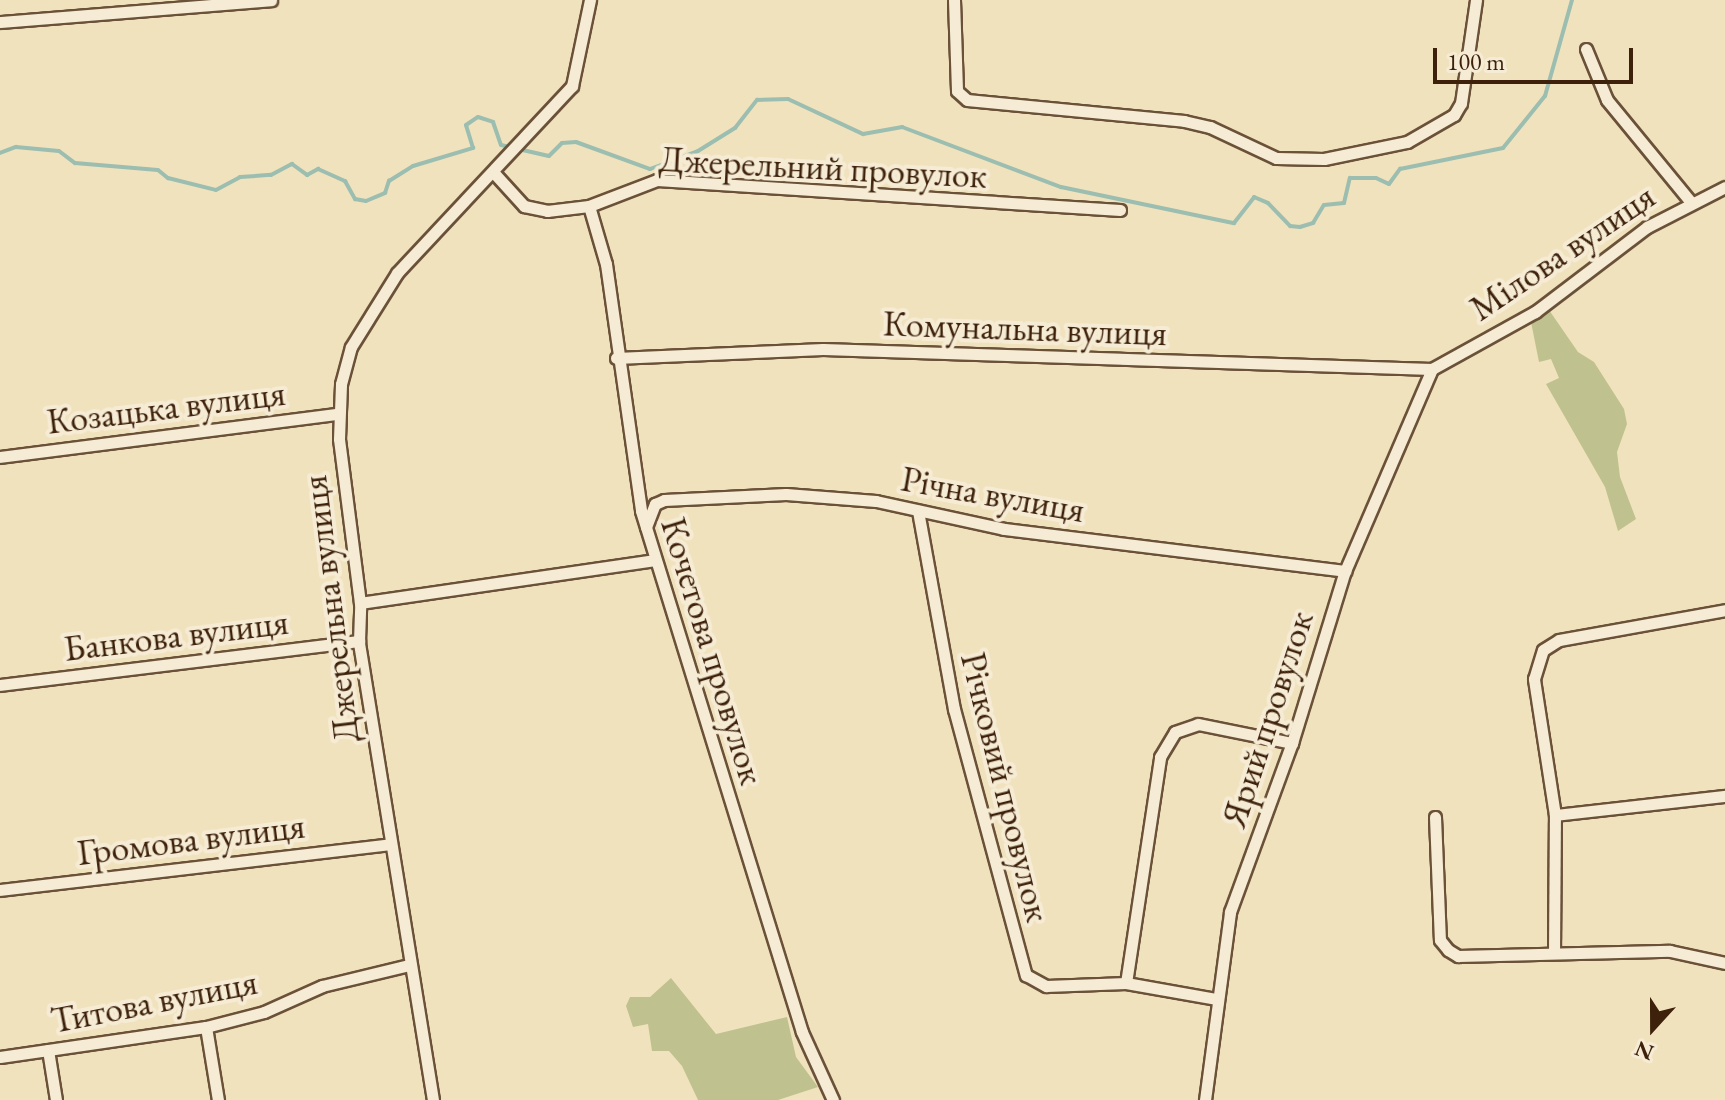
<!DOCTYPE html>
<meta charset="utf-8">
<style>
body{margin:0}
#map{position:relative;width:1725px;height:1100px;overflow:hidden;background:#f1e2be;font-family:"EB Garamond",serif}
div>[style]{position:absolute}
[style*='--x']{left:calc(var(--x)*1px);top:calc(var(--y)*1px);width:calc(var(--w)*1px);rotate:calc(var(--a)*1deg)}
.green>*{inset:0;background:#bfc28e}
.stream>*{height:4px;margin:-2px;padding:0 2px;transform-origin:2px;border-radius:2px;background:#9bbeb0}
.roads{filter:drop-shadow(2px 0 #6a5138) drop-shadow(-2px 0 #6a5138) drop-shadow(0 2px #6a5138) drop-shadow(0 -2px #6a5138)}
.minor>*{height:11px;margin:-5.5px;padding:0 5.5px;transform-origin:5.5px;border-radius:5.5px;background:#f6ecd5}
span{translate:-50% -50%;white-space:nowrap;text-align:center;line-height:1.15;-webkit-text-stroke:8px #f6ecd5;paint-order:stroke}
.street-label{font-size:36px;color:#3d210b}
.north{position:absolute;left:1613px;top:988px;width:80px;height:80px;-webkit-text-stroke:6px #f6ecd5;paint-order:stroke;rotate:201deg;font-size:22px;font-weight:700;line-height:32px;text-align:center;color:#3d210b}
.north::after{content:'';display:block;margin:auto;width:28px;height:36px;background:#3d210b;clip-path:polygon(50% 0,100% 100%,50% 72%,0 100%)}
.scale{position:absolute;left:1433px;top:48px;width:200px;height:36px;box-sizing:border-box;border:4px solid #3d210b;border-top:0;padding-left:10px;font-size:24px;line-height:28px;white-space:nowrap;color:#3d210b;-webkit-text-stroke:6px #f6ecd5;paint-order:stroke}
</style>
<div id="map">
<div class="green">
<i style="clip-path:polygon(1549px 310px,1578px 352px,1594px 362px,1624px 409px,1627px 424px,1617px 452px,1620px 477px,1636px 519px,1618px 531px,1605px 487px,1546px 384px,1559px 378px,1551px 359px,1539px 362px,1531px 322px)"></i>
<i style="clip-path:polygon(671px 978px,716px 1034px,787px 1017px,796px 1057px,818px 1087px,778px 1100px,698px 1100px,682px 1066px,669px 1051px,652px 1051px,648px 1024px,633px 1027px,626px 1006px,630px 997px,650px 997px)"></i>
</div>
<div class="stream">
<i style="--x:0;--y:153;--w:17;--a:-21"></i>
<i style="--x:16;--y:147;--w:43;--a:5.3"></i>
<i style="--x:59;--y:151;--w:20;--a:37"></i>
<i style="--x:75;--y:163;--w:83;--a:4.8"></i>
<i style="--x:158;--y:170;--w:13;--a:39"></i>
<i style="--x:168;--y:178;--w:49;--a:14"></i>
<i style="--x:216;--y:190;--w:27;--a:-28"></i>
<i style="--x:240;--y:177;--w:31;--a:-4"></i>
<i style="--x:271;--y:175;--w:24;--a:-28"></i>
<i style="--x:292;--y:164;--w:19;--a:36"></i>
<i style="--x:307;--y:175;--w:13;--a:-29"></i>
<i style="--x:318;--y:169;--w:30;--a:24"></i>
<i style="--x:345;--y:181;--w:21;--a:61"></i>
<i style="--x:355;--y:199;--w:11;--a:10"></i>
<i style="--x:366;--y:201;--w:21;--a:-23"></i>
<i style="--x:385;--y:193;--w:13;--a:-72"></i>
<i style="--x:389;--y:181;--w:28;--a:-32"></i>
<i style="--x:413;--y:166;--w:63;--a:-16.7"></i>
<i style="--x:473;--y:148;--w:24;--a:-107"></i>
<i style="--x:466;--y:125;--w:14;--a:-34"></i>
<i style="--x:478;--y:117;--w:16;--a:18"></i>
<i style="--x:493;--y:122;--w:24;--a:71"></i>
<i style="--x:501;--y:145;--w:49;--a:12.9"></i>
<i style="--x:549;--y:156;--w:18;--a:-45"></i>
<i style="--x:562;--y:143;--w:14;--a:-4"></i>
<i style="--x:576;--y:142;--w:79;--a:20"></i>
<i style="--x:650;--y:169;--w:51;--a:-20.6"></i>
<i style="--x:698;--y:151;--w:44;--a:-31.9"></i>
<i style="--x:735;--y:128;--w:36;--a:-52"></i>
<i style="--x:757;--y:100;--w:31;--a:-2"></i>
<i style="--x:788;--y:99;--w:83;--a:25"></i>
<i style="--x:863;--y:134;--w:40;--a:-10"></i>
<i style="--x:902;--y:127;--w:170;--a:20.7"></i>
<i style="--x:1061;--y:187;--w:177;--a:11.8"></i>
<i style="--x:1234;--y:223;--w:33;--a:-52"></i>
<i style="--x:1254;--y:197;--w:15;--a:23"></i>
<i style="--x:1268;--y:203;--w:32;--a:46"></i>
<i style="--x:1290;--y:226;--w:10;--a:6"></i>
<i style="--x:1300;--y:227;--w:14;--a:-17"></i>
<i style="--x:1313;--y:223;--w:21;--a:-59"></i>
<i style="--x:1324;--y:205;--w:20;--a:-6"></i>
<i style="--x:1344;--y:203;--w:26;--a:-77"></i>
<i style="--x:1350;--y:178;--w:26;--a:0"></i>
<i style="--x:1376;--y:178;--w:14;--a:25"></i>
<i style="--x:1389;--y:184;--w:19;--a:-54"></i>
<i style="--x:1400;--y:169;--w:105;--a:-11.5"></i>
<i style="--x:1503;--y:148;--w:67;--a:-51.1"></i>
<i style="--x:1545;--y:96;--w:100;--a:-74.3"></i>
</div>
<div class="roads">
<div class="minor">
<i style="--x:954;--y:0;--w:91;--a:88.1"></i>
<i style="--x:957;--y:91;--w:13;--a:42"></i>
<i style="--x:967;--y:100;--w:218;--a:5.5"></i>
<i style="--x:1184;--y:121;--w:27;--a:13"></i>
<i style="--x:1210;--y:127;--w:73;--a:25.2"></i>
<i style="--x:1276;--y:158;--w:48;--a:1.2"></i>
<i style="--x:1324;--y:159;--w:85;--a:-11.6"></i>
<i style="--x:1407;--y:142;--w:54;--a:-29.9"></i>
<i style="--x:1454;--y:115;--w:14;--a:-60"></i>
<i style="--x:1461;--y:103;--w:104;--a:-81.7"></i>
<i style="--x:0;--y:22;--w:272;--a:-4.6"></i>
<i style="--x:1586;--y:49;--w:55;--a:67.6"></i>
<i style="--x:1607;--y:100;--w:131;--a:50.6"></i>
<i style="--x:494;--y:173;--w:45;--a:47.7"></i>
<i style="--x:524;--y:206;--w:24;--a:12"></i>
<i style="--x:547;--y:211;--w:42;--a:-6.8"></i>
<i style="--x:589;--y:206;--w:73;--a:-20.9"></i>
<i style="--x:657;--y:180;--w:464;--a:3.7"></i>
<i style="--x:589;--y:206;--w:60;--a:73.7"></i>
<i style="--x:606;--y:264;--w:249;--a:81.9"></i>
<i style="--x:641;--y:511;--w:545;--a:72.83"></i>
<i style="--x:802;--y:1032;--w:75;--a:65.5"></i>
<i style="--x:616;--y:358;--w:207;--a:-2.5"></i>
<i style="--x:823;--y:349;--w:609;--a:1.88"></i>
<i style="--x:1432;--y:369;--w:118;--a:-29"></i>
<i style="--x:1535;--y:312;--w:141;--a:-37.2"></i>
<i style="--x:1647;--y:227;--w:88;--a:-27.1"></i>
<i style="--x:0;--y:457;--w:341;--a:-7.3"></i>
<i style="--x:918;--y:511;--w:201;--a:79.7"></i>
<i style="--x:954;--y:709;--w:276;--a:74.9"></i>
<i style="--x:1026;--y:975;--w:23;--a:29"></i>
<i style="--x:1046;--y:986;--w:80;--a:-2.1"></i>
<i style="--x:1126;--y:983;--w:91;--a:10.1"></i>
<i style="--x:646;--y:527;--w:25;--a:-69"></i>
<i style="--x:655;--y:504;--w:10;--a:-24"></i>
<i style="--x:664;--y:500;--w:122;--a:-2.8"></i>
<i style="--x:786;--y:494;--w:90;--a:4.4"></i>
<i style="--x:876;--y:501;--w:131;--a:12.3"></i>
<i style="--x:1004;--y:529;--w:344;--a:7"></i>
<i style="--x:360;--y:603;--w:298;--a:-8.3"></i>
<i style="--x:0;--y:685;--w:362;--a:-7"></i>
<i style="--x:1555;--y:815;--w:138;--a:-98.8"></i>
<i style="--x:1534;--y:679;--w:30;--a:-73"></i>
<i style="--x:1543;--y:650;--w:19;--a:-32"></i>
<i style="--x:1559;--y:640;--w:169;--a:-10.2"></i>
<i style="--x:1435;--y:817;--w:123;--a:87.7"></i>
<i style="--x:1440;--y:940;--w:13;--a:51"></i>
<i style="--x:1448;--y:950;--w:12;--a:31"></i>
<i style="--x:1458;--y:956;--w:212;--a:-1.4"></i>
<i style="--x:1670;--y:951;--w:56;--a:12.3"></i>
<i style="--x:0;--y:890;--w:392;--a:-6.7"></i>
<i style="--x:1554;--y:952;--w:137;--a:-89.6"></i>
<i style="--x:1555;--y:815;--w:171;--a:-6.4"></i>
<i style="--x:1126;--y:983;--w:229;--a:-81.4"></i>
<i style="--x:1160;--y:757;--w:29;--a:-59"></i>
<i style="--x:1175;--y:732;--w:24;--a:-19"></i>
<i style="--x:1198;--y:724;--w:96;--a:11.4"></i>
<i style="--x:206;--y:1027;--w:74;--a:80.7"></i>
<i style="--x:48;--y:1050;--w:51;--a:80.9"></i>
<i style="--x:0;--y:1057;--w:208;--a:-8.3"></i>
<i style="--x:206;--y:1027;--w:60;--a:-14.5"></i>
<i style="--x:264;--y:1012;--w:64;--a:-24.1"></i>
<i style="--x:322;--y:986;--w:89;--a:-13.6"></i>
<i style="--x:433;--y:1100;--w:465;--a:-99.2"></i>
<i style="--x:359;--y:641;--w:38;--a:-88"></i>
<i style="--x:360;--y:603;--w:165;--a:-97.3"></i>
<i style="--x:339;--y:439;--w:55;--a:-87.9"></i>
<i style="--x:341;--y:384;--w:38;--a:-75"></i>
<i style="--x:351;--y:347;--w:87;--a:-58.1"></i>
<i style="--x:397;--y:273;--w:256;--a:-46.9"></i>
<i style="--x:572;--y:86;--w:88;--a:-78.2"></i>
<i style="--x:1205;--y:1100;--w:190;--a:-82.4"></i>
<i style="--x:1230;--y:912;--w:180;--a:-69.9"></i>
<i style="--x:1292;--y:743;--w:180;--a:-72.9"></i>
<i style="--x:1345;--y:571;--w:220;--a:-66.7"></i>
</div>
</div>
<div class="street-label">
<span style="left:823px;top:167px;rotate:3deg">Джерельний провулок</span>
<span style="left:1562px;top:252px;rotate:-34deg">Мілова вулиця</span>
<span style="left:1025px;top:328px;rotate:2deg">Комунальна вулиця</span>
<span style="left:166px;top:407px;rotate:-7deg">Козацька вулиця</span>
<span style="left:993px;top:494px;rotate:10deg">Річна вулиця</span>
<span style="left:330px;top:609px;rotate:-97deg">Джерельна вулиця</span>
<span style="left:176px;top:635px;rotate:-7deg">Банкова вулиця</span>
<span style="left:713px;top:651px;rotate:73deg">Кочетова провулок</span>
<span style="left:1267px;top:719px;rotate:-72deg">Ярий провулок</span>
<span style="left:1006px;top:787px;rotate:76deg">Річковий провулок</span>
<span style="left:191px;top:839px;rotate:-7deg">Громова вулиця</span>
<span style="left:154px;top:1001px;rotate:-11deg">Титова вулиця</span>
</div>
<div class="north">N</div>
<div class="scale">100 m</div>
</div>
